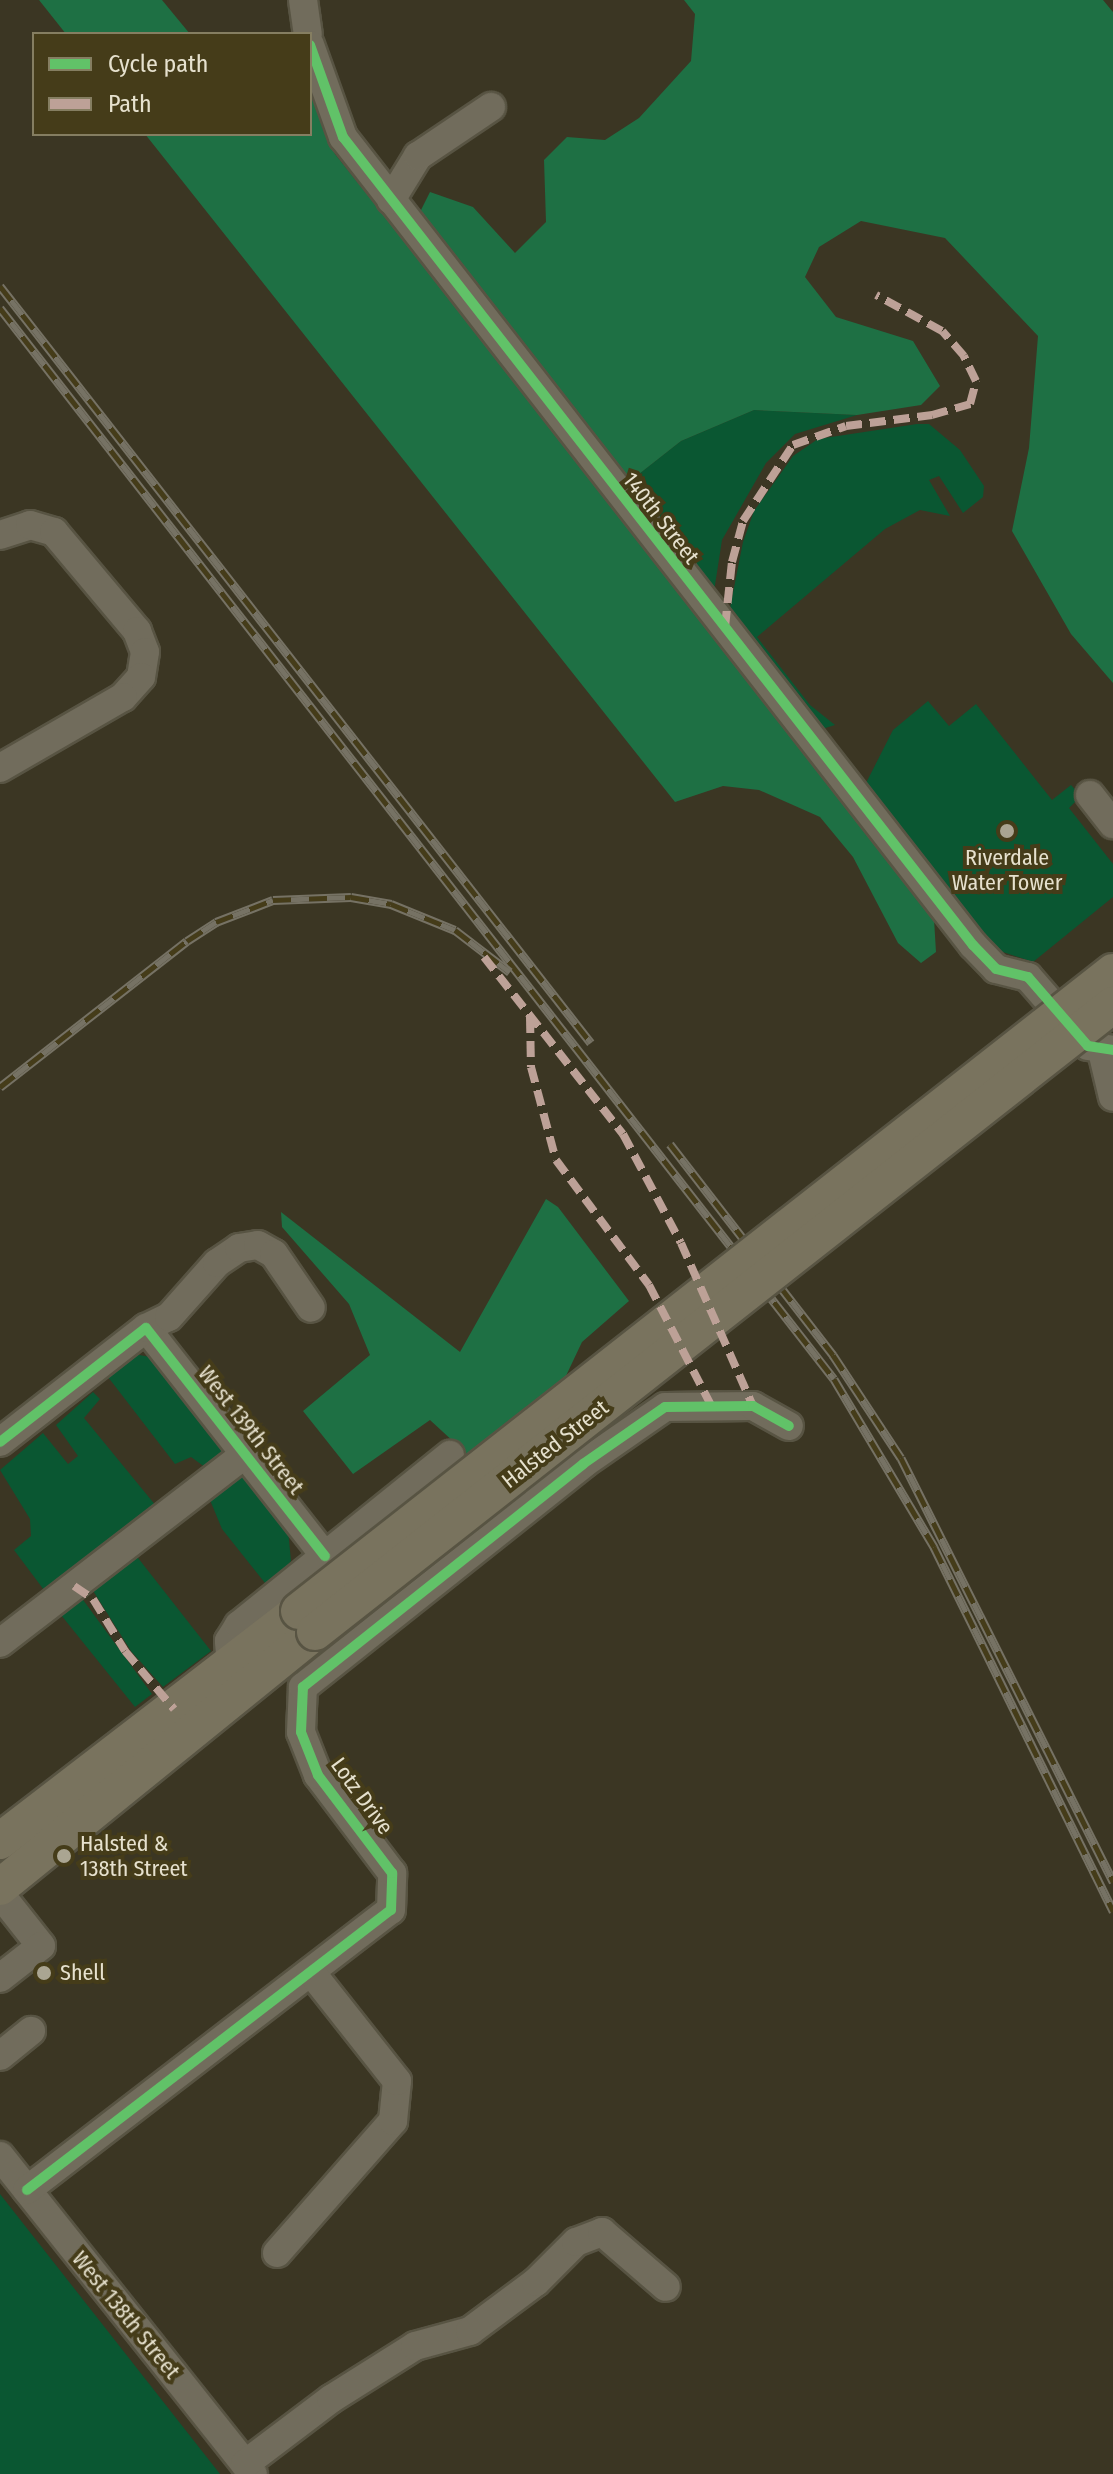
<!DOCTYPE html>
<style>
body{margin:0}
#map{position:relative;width:1113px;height:2474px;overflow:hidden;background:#3b3623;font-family:"Fira Sans Condensed",sans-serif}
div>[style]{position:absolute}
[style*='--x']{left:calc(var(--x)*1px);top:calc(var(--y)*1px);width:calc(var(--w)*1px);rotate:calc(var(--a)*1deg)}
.green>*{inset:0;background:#0a5732}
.forest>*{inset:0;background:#1e7044}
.roads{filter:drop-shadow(2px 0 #585443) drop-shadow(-2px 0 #585443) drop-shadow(0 2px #585443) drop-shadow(0 -2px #585443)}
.minor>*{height:28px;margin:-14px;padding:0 14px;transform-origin:14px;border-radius:14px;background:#716c5c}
.major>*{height:36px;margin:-18px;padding:0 18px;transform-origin:18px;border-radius:18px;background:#79735e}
.rail>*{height:9px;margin-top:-4.5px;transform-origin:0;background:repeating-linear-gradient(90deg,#453c19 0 18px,#767264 0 36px);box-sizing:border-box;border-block:2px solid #767264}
.bridges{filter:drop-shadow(2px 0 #585443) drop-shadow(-2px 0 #585443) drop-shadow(0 2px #585443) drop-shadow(0 -2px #585443)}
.major-bridge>*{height:36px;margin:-18px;padding:0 18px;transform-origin:18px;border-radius:18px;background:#79735e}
.quiet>*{height:8px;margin-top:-4px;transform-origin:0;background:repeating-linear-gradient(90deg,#bda197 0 16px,transparent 0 24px)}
.cycleway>*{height:10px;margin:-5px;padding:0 5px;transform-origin:5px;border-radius:5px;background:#61c268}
.dots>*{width:22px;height:22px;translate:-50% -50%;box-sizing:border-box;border:4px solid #453c19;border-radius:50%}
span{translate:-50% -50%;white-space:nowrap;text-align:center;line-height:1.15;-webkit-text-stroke:8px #453c19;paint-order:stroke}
.street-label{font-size:22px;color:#e6e1ce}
.poi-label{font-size:22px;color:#e6e1ce}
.left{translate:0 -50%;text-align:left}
.legend{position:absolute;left:32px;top:32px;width:280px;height:104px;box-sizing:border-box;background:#453c19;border:2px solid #857e61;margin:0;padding:10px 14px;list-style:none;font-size:24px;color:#e6e1ce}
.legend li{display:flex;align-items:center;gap:16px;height:40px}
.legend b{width:40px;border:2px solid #857e61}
</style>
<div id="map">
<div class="green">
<i style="clip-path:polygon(754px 410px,857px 415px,795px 434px,766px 463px,722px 540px,713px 598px,625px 485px,681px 441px)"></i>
<i style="clip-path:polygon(917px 424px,929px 424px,960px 450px,984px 486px,983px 497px,963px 513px,939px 476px,929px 480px,950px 516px,920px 510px,885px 529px,757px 637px,810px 705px,835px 725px,822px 729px,733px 624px,730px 608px,743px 542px,754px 511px,793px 456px,818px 439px)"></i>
<i style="clip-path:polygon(928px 701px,949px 726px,976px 704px,1052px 800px,1071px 785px,1081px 796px,1069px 808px,1113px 864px,1113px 897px,1033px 962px,997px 950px,866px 783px,893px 730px)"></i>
<i style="clip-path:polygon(134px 1354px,155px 1358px,228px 1450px,209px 1470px,191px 1457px,175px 1464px,108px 1377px,106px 1371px)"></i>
<i style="clip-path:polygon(93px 1392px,100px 1399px,84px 1418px,161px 1512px,47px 1594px,14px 1550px,31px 1536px,30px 1519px,0 1470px,43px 1433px,68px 1464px,78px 1456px,56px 1425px)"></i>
<i style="clip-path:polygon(241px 1473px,288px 1530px,291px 1561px,269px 1588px,222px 1529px,210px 1500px,209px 1490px)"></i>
<i style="clip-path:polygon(131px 1549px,211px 1651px,163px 1687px,131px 1651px,92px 1589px)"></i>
<i style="clip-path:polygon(78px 1593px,152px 1694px,135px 1707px,57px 1610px)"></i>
<i style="clip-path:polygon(0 2194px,220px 2474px,0 2474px)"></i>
</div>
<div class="forest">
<i style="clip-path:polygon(39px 0,162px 0,190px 34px,66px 34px)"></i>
<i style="clip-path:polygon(684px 0,1103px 0,1113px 12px,1113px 683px,1071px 634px,1012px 531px,1029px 448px,1038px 336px,945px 238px,861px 221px,819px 247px,805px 277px,836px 317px,913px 341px,940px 386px,921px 405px,857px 415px,754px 410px,681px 441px,625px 485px,418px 216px,430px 192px,473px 207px,515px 253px,546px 222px,544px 160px,567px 137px,605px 140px,639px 118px,691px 61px,695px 14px)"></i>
<i style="clip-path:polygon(310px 73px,335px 154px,893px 855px,934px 919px,936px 952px,921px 963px,898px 943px,853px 857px,820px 817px,759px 790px,723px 786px,675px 802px,145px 134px,310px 134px)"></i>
<i style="clip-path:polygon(546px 1199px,558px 1207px,629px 1301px,582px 1342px,564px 1380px,468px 1455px,430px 1420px,353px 1474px,303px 1411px,370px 1355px,349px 1304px,282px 1227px,281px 1212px,460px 1352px)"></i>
</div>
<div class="roads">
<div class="minor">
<i style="--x:303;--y:0;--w:34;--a:82"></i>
<i style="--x:310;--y:45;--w:98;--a:70.3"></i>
<i style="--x:343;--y:137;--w:1025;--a:52.06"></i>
<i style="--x:973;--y:945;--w:33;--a:46"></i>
<i style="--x:996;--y:969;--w:33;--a:14"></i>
<i style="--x:1028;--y:977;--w:91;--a:49"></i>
<i style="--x:1088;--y:1046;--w:25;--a:9"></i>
<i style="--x:391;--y:200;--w:52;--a:-58.5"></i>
<i style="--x:418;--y:156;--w:88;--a:-33.9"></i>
<i style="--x:0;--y:535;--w:32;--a:-18"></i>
<i style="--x:30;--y:525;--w:25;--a:16"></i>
<i style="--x:54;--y:532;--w:129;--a:50"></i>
<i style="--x:137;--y:631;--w:22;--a:69"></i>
<i style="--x:145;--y:652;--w:25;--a:99"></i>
<i style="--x:141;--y:677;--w:27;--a:132"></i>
<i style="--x:123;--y:697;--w:142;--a:150"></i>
<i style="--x:1090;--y:795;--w:37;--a:52"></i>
<i style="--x:1102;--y:1051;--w:47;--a:76.6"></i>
<i style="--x:146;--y:1328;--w:290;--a:51.9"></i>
<i style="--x:0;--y:1442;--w:185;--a:-38"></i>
<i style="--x:146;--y:1328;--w:25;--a:-26"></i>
<i style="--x:169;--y:1317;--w:72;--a:-48.4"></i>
<i style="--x:217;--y:1263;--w:27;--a:-34"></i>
<i style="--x:239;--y:1248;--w:19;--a:-9"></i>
<i style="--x:258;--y:1245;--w:18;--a:29"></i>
<i style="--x:274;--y:1254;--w:65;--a:55.6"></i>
<i style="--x:0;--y:1643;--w:309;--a:-37.6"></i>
<i style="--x:231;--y:1665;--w:24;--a:-95"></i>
<i style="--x:229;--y:1641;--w:19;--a:-58"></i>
<i style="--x:239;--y:1625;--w:271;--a:-38.9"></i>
<i style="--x:0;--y:1894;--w:66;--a:51.7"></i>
<i style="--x:41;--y:1946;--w:52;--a:142"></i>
<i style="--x:0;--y:2056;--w:40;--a:-39"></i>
<i style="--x:0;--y:2156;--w:406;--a:51.5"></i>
<i style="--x:27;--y:2190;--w:459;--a:-37.6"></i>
<i style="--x:391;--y:1910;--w:37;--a:-88"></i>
<i style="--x:392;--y:1873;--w:123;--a:-127.1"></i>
<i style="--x:318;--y:1775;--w:46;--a:-111.6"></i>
<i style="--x:301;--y:1732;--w:45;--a:-87.5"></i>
<i style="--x:303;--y:1687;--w:358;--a:-38.5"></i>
<i style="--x:583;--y:1464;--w:100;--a:-34.8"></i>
<i style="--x:665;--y:1407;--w:88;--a:-0.7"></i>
<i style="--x:753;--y:1406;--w:41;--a:29.1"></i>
<i style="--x:277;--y:2253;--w:176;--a:-48.7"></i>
<i style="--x:393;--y:2121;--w:40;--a:-84.3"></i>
<i style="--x:397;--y:2081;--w:139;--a:-128.3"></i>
<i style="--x:245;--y:2464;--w:108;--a:-37.1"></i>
<i style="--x:331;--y:2399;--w:99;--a:-32.2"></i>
<i style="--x:415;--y:2346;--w:57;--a:-15.3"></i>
<i style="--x:470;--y:2331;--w:82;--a:-36.6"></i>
<i style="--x:536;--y:2282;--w:57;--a:-45"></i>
<i style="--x:576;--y:2242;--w:28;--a:-21"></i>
<i style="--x:602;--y:2232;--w:84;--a:40.7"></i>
</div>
<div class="major">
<i style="--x:0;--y:1841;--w:377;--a:-37.6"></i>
<i style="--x:0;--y:1887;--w:405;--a:-39"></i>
</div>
</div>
<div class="rail">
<i style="--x:0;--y:286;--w:960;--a:52.02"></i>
<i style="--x:0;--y:308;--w:1357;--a:52.09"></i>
<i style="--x:834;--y:1379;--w:196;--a:59.2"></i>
<i style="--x:934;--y:1547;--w:406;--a:63.8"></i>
<i style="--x:0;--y:1087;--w:237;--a:-38"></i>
<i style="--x:187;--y:941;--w:35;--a:-33"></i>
<i style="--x:216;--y:922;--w:61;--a:-21.1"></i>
<i style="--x:273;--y:900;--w:78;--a:-2.2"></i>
<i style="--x:351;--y:897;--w:41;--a:9.9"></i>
<i style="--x:391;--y:904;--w:69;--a:22.1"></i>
<i style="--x:455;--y:930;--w:69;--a:37.4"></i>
<i style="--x:670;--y:1144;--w:267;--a:52.3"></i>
<i style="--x:833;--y:1355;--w:123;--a:56.6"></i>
<i style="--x:901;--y:1458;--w:474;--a:63.4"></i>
</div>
<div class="bridges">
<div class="major-bridge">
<i style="--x:299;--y:1611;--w:1035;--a:-38.13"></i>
<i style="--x:315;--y:1632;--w:1015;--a:-38.16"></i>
</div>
</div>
<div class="quiet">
<i style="--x:725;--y:627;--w:65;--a:-83.9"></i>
<i style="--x:732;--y:562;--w:42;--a:-75"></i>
<i style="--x:743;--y:521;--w:91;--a:-56.7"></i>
<i style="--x:793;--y:445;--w:56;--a:-19.7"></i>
<i style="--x:846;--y:426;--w:87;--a:-7.3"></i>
<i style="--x:932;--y:415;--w:40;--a:-16"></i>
<i style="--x:970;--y:404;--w:24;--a:-75"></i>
<i style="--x:976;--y:381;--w:28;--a:-116"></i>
<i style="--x:964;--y:356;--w:33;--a:-131"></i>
<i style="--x:942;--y:331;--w:75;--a:-151.4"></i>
<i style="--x:484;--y:957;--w:225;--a:51.9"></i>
<i style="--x:623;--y:1134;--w:123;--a:62"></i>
<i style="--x:681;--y:1243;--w:178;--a:66.2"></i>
<i style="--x:530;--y:1017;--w:50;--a:88.9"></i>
<i style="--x:531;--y:1067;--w:96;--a:75"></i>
<i style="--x:556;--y:1160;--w:156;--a:53.4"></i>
<i style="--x:649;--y:1285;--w:137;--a:62.7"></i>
<i style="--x:74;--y:1586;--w:23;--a:34"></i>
<i style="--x:93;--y:1599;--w:61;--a:58.4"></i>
<i style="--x:125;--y:1651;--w:76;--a:49.8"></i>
</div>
<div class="cycleway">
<i style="--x:310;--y:45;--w:98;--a:70.3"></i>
<i style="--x:343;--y:137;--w:1025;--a:52.06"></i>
<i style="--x:973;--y:945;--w:33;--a:46"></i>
<i style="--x:996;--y:969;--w:33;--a:14"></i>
<i style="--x:1028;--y:977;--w:91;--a:49"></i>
<i style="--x:1088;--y:1046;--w:25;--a:9"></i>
<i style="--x:0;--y:1442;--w:185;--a:-38"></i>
<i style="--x:146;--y:1328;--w:290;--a:51.9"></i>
<i style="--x:27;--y:2190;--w:459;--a:-37.6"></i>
<i style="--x:391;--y:1910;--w:37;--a:-88"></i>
<i style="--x:392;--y:1873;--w:123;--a:-127.1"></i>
<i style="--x:318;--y:1775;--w:46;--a:-111.6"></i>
<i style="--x:301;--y:1732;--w:45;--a:-87.5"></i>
<i style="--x:303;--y:1687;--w:358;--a:-38.5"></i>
<i style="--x:583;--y:1464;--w:100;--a:-34.8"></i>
<i style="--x:665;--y:1407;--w:88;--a:-0.7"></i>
<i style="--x:753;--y:1406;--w:41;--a:29.1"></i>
</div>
<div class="dots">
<i style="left:1007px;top:831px;background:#aaa592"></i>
<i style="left:64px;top:1856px;background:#aaa592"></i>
<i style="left:44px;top:1973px;background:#aaa592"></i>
</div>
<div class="street-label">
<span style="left:661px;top:518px;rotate:52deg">140th Street</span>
<span style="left:251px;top:1430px;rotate:52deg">West 139th Street</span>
<span style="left:555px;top:1444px;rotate:-38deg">Halsted Street</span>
<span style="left:362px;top:1796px;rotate:54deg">Lotz Drive</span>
<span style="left:126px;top:2315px;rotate:51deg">West 138th Street</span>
</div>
<div class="poi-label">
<span style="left:1007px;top:870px">Riverdale<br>Water Tower</span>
<span class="left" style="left:80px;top:1856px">Halsted &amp;<br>138th Street</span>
<span class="left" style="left:60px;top:1973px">Shell</span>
</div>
<ul class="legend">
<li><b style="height:10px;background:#61c268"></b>Cycle path</li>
<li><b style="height:10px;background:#bda197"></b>Path</li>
</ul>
</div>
